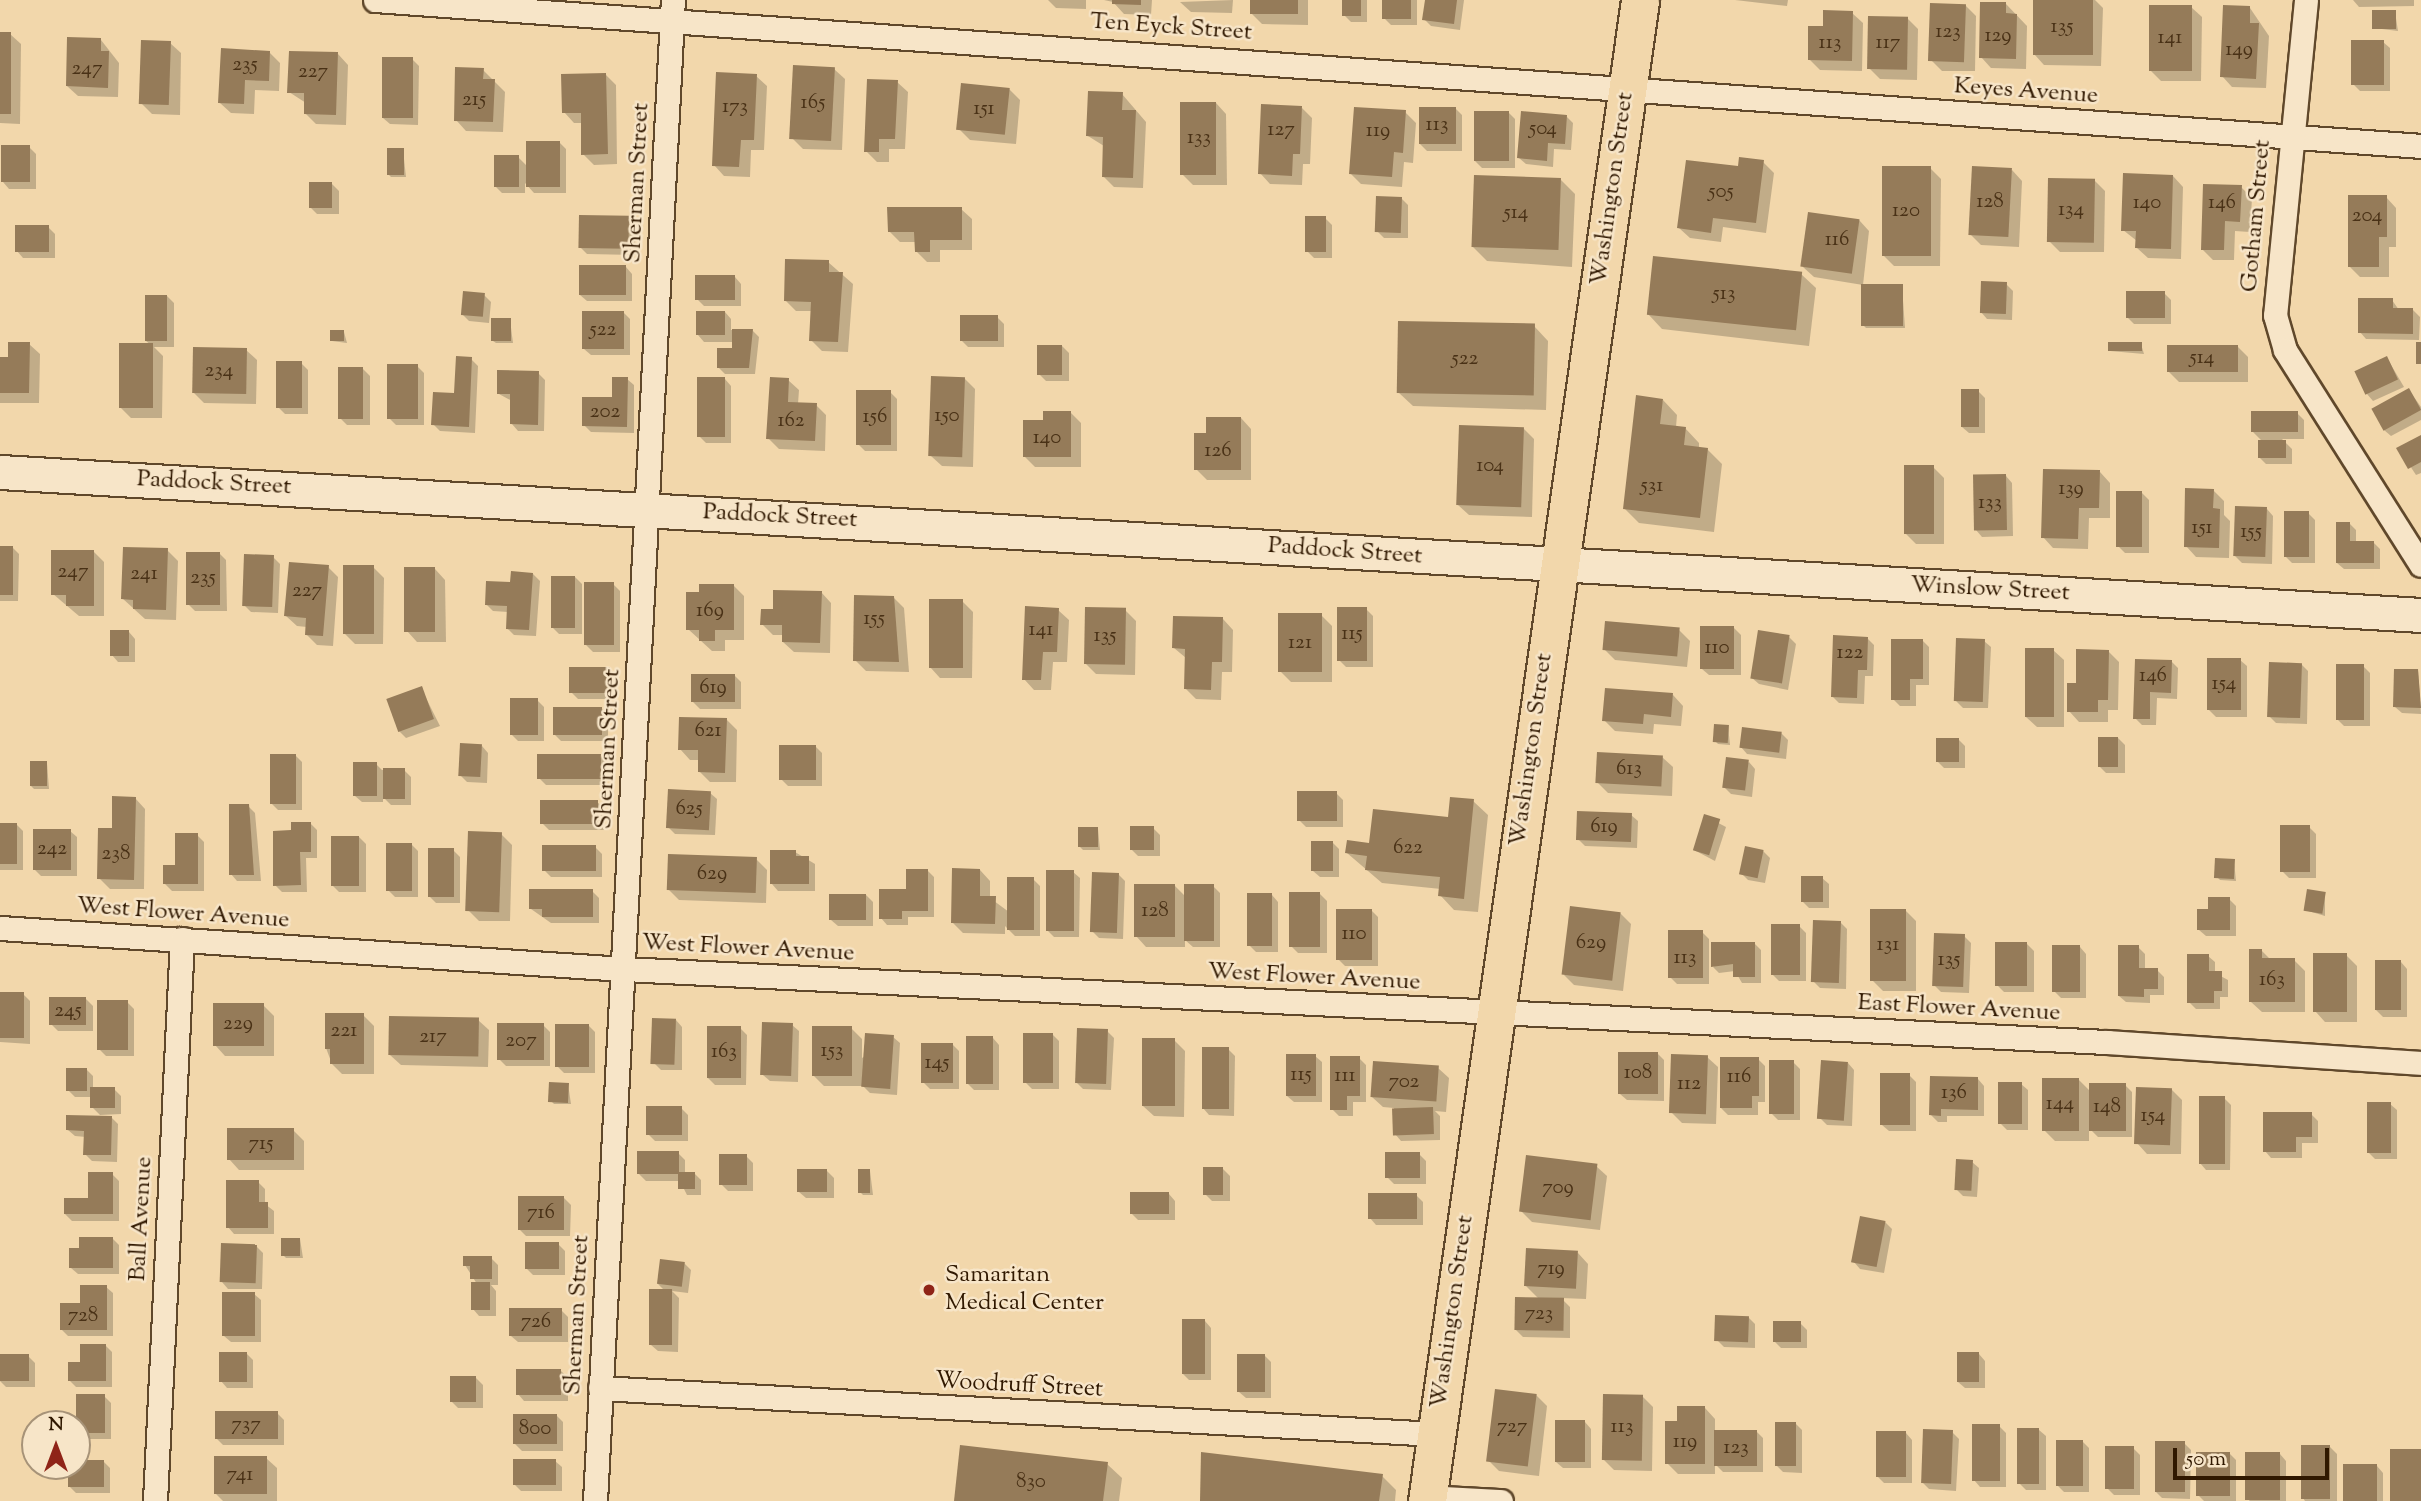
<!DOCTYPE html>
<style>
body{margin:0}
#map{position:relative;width:2421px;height:1501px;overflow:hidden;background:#f2d7ab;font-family:"Sorts Mill Goudy",serif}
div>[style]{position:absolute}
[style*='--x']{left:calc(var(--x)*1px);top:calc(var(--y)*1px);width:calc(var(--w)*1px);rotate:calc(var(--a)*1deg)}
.shadow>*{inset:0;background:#0003}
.building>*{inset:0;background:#957b59;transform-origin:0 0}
.roads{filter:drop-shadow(2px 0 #60482b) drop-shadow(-2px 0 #60482b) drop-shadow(0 2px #60482b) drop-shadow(0 -2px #60482b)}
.street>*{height:23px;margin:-11.5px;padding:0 11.5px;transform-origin:11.5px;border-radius:11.5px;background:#f7e5c8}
.secondary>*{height:33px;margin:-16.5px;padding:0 16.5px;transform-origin:16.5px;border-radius:16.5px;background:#f7e5c8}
.primary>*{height:37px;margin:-18.5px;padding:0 18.5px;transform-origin:18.5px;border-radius:18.5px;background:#f2d7ab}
.dots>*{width:19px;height:19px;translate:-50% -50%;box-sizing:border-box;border:4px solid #f7e5c8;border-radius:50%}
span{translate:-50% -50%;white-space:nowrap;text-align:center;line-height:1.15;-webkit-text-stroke:5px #f7e5c8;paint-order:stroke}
.number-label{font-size:21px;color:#493116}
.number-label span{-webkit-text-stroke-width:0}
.street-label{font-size:24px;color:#301800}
.poi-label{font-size:24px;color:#301800}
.left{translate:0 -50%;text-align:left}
.north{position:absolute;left:21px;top:1410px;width:70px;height:70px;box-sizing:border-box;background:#f7e5c8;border:2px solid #a79378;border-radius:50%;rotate:0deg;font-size:19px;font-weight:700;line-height:28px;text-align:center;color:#301800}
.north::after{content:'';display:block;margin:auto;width:24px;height:32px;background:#8f2418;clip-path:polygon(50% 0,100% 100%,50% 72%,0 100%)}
.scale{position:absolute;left:2173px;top:1448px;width:156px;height:32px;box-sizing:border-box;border:4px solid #301800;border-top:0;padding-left:9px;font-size:21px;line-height:24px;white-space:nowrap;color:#301800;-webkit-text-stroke:5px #f7e5c8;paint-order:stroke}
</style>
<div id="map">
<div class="shadow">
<i style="clip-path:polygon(1048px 0,1086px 0,1086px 9px,1056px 8px)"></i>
<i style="clip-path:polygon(1104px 0,1152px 0,1151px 15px,1124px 14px,1113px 2px)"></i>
<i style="clip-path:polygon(1233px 0,1232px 13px,1191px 12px,1180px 2px)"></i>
<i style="clip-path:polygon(1251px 0,1308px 0,1308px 25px,1262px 24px,1251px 13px)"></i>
<i style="clip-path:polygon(1344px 0,1367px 0,1367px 22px,1351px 22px,1344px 15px)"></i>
<i style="clip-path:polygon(1384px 0,1417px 0,1417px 25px,1391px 25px,1384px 18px)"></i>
<i style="clip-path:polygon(1427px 0,1464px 0,1460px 30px,1431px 26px,1424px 19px)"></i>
<i style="clip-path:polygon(1735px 0,1788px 0,1787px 6px)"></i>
<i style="clip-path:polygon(2035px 0,2095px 0,2103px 8px,2101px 66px,2044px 65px,2034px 54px)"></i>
<i style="clip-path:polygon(2353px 0,2414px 0,2414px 6px,2359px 7px)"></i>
<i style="clip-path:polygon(2006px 4px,2027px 26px,2026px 69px,1991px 68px,1981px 57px)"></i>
<i style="clip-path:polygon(1965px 5px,1976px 16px,1975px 71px,1942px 71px,1931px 60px)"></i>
<i style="clip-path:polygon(2191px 7px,2202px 17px,2201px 81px,2161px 81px,2150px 70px)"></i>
<i style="clip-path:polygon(2250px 8px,2269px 36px,2266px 88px,2232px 87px,2222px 76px)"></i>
<i style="clip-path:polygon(2395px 12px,2398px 31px,2374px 28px)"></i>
<i style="clip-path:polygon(1852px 13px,1863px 23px,1862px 71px,1820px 70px,1810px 60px,1824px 28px)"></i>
<i style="clip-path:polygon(1907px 18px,1918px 29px,1917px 80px,1880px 79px,1869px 68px)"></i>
<i style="clip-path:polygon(0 34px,10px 34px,21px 44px,20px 124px,0 123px)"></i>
<i style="clip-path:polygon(101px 40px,119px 63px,118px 97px,78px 96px,67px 86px)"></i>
<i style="clip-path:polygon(2383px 42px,2390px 48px,2390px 91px,2360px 91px,2353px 84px)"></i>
<i style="clip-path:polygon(170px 43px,181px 53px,180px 115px,152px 114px,142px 104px)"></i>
<i style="clip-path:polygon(269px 52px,280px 63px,279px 91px,255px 90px,254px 114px,231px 113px,220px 103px)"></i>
<i style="clip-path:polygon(338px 54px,348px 65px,346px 125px,316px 124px,305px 113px,306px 103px,289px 92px)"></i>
<i style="clip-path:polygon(412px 59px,419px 66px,418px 125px,390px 124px,383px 118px)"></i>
<i style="clip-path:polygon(834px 69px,845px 79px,842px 150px,803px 149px,792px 138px)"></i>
<i style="clip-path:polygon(483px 70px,505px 92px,503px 132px,466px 131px,456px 120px)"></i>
<i style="clip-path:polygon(606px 75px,616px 85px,617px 164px,594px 165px,583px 154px,583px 123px,574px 123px,564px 112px)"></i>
<i style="clip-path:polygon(756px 76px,767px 86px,764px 150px,751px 150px,750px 177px,724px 176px,714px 165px)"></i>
<i style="clip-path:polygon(897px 82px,908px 92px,905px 149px,889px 149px,889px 162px,877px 162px,866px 151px)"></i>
<i style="clip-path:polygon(1009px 89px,1020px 100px,1016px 144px,970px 140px,959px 129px)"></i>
<i style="clip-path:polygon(1122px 94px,1146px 122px,1143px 188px,1114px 187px,1103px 176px,1104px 146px,1088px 136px)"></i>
<i style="clip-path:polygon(1216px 103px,1226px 114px,1227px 185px,1193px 185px,1182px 174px)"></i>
<i style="clip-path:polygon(1302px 108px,1312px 118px,1310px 164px,1303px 164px,1302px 185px,1270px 184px,1260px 173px)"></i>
<i style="clip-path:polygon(1455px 108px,1462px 115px,1462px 151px,1427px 151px,1420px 144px)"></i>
<i style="clip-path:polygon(1405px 112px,1416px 123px,1413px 163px,1404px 162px,1402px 187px,1361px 184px,1351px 174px)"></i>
<i style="clip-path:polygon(1508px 112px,1515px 119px,1515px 168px,1482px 168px,1475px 161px)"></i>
<i style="clip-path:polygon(1566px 116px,1573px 123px,1571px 150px,1554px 149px,1553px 167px,1526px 164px,1519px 158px)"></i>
<i style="clip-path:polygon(559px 142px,566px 149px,566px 193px,534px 193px,525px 183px,525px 193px,502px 193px,496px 187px,518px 157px,528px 167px)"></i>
<i style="clip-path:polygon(29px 147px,36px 154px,36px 189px,9px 189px,3px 182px)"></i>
<i style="clip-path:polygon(403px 150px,406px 177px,391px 177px,388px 174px)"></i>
<i style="clip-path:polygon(1763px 162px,1774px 173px,1766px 233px,1723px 227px,1721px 242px,1690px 238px,1679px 228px,1739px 168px)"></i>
<i style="clip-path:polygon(1930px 168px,1941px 179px,1940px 266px,1894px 266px,1883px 255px)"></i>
<i style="clip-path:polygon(2012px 170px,2022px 181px,2019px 247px,1981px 245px,1970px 234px)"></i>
<i style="clip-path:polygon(2173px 176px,2183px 187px,2181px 259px,2148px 258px,2137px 248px,2137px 241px,2123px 230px)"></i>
<i style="clip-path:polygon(1560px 179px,1575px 194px,1572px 267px,1487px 261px,1473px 247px)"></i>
<i style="clip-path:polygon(2094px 180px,2105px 191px,2104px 252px,2060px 252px,2049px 241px)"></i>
<i style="clip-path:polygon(332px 184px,339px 191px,339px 214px,317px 214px,310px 207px)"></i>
<i style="clip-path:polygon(2241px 187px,2252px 198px,2250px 232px,2235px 231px,2234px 260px,2213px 260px,2202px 249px)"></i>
<i style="clip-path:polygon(2386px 197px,2396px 208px,2396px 247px,2389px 247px,2389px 277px,2360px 277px,2350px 267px)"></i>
<i style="clip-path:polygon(1401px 198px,1408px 205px,1408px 238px,1384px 238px,1377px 231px)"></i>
<i style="clip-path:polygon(961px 209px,972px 219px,972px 250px,940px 250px,940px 262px,927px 262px,916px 251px,916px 242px,900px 242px,889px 231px)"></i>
<i style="clip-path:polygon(629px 218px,636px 225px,635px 255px,587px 254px,580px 247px)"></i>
<i style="clip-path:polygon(1325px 218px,1332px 225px,1332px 258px,1314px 258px,1307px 251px)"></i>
<i style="clip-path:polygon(1859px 220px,1869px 231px,1863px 285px,1814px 277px,1803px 267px)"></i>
<i style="clip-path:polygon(48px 227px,55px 234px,55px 258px,23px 258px,17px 251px)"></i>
<i style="clip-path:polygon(828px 262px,853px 284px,848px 352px,822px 351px,811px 340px,812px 311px,796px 311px,785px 300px)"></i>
<i style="clip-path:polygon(626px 267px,632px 274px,632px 301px,587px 301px,580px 295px)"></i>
<i style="clip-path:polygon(1801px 274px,1816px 288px,1809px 346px,1662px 329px,1648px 314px)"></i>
<i style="clip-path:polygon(735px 277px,741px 284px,741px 306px,704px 306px,697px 299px)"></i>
<i style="clip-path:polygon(2006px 284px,2013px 291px,2012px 320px,1987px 319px,1981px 312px)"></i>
<i style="clip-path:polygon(1902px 286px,1905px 328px,1866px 328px,1863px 325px)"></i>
<i style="clip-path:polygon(2164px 293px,2171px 300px,2171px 324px,2134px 324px,2127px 317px)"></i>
<i style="clip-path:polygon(484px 295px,491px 302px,489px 323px,469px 321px,462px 314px)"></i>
<i style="clip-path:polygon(167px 296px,174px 303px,174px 347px,154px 347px,163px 356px,162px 418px,131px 418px,120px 407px,151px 345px,146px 341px)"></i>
<i style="clip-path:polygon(2392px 300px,2399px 310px,2413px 310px,2420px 317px,2419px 340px,2366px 339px,2360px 332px)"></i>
<i style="clip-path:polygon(623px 312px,630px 319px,630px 355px,591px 355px,584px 349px)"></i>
<i style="clip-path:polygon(725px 312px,731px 319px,731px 330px,752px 330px,759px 337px,755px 374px,725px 374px,718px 367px,733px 350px,733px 342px,704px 342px,698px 335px)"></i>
<i style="clip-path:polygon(997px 317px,1004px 324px,1004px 347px,968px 347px,962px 341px)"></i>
<i style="clip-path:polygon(510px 320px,513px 343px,496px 343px,493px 341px)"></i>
<i style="clip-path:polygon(1534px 326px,1548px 341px,1546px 410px,1413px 406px,1398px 392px)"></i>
<i style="clip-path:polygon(344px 332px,347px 343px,332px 341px)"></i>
<i style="clip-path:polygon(29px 344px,40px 354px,39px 403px,0 403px,0 358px,9px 359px)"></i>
<i style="clip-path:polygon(2141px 344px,2144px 354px,2110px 351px)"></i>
<i style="clip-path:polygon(1062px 346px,1069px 353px,1069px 381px,1046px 381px,1039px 374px)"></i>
<i style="clip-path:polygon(2237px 346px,2248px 357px,2248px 382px,2179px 382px,2168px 371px)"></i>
<i style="clip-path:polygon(246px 350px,257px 360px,256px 404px,204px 403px,194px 393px)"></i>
<i style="clip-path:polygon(2387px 358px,2404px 387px,2373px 401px,2367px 394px)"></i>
<i style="clip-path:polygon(471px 359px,478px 366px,475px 433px,440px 431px,433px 424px,456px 395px)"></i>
<i style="clip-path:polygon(301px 363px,308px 370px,308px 414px,285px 414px,278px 407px)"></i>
<i style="clip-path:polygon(417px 366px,424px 373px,424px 425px,396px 425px,389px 418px)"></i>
<i style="clip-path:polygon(363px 369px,370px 376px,370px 425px,347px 425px,340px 418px)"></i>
<i style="clip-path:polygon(538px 373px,545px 380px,544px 431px,518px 431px,512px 424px,512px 401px,499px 394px)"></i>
<i style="clip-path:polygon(964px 378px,975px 389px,973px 467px,942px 466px,931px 456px)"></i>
<i style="clip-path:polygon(627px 379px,634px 385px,634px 433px,591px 432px,584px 425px,613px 399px)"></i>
<i style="clip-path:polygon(725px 379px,731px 386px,731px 443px,706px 443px,699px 436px)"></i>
<i style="clip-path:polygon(788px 380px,799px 390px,798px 404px,816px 405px,826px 415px,825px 451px,779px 449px,768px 438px)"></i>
<i style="clip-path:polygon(2409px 390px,2421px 407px,2421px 420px,2391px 436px,2384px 430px)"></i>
<i style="clip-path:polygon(1978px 391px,1985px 398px,1985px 433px,1969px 433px,1962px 427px)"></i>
<i style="clip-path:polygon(890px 392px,897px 399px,897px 451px,865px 451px,858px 444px)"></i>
<i style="clip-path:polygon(1663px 400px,1677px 415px,1676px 427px,1685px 428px,1699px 443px,1699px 448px,1707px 449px,1722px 464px,1714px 532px,1639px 523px,1625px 509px)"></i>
<i style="clip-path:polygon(1070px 412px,1081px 423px,1081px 467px,1035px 467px,1024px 456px,1045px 422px)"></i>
<i style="clip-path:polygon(2297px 413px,2304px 420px,2304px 439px,2282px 439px,2292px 449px,2292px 464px,2266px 464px,2259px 457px,2263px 442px,2253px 432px)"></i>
<i style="clip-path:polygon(1241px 418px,1251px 429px,1251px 480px,1207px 480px,1196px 469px,1208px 435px)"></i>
<i style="clip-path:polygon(1523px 428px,1534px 439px,1532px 517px,1469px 515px,1458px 505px)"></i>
<i style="clip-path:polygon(2421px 437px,2421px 473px,2416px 475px,2399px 449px)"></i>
<i style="clip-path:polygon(1933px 467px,1944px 478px,1944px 544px,1916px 544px,1905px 533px)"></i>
<i style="clip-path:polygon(2100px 472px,2110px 483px,2110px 518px,2089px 518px,2088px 549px,2053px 548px,2043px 537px)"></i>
<i style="clip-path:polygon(2006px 476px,2012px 483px,2013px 536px,1982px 537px,1976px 530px)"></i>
<i style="clip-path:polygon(2213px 490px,2224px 501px,2224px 515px,2230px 521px,2229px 558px,2196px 557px,2186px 546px)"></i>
<i style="clip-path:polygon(2142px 493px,2149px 500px,2149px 553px,2125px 553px,2118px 546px)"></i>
<i style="clip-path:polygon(2267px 509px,2273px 516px,2272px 564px,2242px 563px,2235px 556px)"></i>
<i style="clip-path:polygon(2308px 513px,2315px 520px,2315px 563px,2292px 563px,2285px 556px)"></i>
<i style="clip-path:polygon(2350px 524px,2356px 530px,2356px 542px,2373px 542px,2380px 549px,2380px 569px,2344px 569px,2337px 563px)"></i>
<i style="clip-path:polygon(0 547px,12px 547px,19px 554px,18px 601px,0 601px)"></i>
<i style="clip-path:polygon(167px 550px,178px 561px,176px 620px,145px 619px,122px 598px)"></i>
<i style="clip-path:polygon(94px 552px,104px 562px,104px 616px,79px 616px,53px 594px)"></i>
<i style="clip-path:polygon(219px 553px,226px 560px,227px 611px,195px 611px,188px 604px)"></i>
<i style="clip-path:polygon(273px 557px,280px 564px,278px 613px,251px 612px,244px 605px)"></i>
<i style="clip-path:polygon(328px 567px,338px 577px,333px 646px,317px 645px,306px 634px,307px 627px,297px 626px,286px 616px)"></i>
<i style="clip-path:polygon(373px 567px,384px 578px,383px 644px,355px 644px,344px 633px)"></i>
<i style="clip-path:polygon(435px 569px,445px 580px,446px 642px,417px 642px,407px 631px)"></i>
<i style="clip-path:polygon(533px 574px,540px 581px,536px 636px,514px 635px,507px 628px,508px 612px,493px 611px,486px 604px)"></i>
<i style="clip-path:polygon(575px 577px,582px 584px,582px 634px,559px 634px,552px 627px)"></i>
<i style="clip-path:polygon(613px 584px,620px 591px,620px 652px,593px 652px,586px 645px)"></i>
<i style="clip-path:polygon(734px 586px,744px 596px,744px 640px,725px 640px,725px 651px,712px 651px,688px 629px,701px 594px)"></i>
<i style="clip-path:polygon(821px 592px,831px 603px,830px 653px,794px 652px,783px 642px,783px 635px,773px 635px,762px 624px,775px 611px)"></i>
<i style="clip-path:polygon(894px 598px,904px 608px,909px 672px,866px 671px,855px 660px)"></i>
<i style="clip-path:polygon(962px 601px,973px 612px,972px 678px,940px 678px,930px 667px)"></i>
<i style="clip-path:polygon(1366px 609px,1373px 616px,1373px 667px,1346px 667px,1339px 660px)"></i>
<i style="clip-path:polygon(1058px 610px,1069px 620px,1067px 662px,1053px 662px,1051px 690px,1034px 690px,1024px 679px)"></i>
<i style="clip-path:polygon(1125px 610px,1136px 621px,1135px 675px,1096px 674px,1085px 663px)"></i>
<i style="clip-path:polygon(1321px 615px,1332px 626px,1332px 682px,1291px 682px,1280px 671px)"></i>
<i style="clip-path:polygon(1223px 619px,1233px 630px,1232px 672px,1222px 672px,1221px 700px,1196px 699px,1185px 688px,1186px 658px,1174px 648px)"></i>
<i style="clip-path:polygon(1734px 628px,1741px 635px,1741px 675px,1709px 675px,1702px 669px)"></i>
<i style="clip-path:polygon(1679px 630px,1690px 641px,1687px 667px,1615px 660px,1604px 649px)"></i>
<i style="clip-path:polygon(129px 632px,135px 639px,135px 662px,118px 662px,112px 655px)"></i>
<i style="clip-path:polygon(1789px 637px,1796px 644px,1788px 690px,1759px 684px,1752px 678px)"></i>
<i style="clip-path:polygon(1868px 639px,1874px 645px,1873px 676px,1865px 676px,1864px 704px,1839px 703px,1832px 696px)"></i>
<i style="clip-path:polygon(1922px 640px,1929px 647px,1929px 685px,1916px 685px,1916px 706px,1900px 706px,1893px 699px)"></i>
<i style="clip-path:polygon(1984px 641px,1991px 647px,1988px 708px,1963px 708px,1956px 701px)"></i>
<i style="clip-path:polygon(2053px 650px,2064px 660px,2064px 727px,2037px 727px,2026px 717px)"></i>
<i style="clip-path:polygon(2108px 651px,2119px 662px,2118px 710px,2108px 710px,2108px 722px,2079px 722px,2069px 711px,2077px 685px)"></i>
<i style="clip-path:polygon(2240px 660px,2247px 666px,2247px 717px,2216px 717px,2209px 710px)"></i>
<i style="clip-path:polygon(2136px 661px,2171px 661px,2178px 668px,2177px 699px,2157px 698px,2156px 725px,2142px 725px,2135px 718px)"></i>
<i style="clip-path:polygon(2301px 664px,2308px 671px,2307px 724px,2276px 723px,2270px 717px)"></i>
<i style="clip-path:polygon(2363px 666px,2370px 673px,2370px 726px,2344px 726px,2337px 719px)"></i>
<i style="clip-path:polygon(609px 668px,616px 675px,616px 699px,578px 699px,571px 692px)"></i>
<i style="clip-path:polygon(2418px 671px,2421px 714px,2402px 713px,2395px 707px)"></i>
<i style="clip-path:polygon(735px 676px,741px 682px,741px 709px,700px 709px,693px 702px)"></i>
<i style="clip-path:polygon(421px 688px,440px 726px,406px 738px,399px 731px)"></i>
<i style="clip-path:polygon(1673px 695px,1683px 706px,1681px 726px,1654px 724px,1653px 734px,1615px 731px,1604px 720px)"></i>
<i style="clip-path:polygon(537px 700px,544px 707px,544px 741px,518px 741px,512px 735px)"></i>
<i style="clip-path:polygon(601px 708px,608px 715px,608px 741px,561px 741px,554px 734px)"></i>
<i style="clip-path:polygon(726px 719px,737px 730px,736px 782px,710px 782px,699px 771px,700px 760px,690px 760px,680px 749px)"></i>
<i style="clip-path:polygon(1728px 726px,1730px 745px,1718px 744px,1715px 741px)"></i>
<i style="clip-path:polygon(1781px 733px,1788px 740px,1786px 759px,1747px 754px,1741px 747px)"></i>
<i style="clip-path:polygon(2118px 738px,2125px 745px,2125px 773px,2106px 773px,2099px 766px)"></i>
<i style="clip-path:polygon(1958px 739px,1965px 746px,1965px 768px,1944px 768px,1937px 761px)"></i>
<i style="clip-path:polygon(482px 746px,488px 753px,487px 783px,467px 782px,460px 775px)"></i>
<i style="clip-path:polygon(815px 746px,822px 753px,822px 786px,788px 786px,781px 779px)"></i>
<i style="clip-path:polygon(296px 756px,302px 762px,302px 810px,278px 810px,271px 803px)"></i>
<i style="clip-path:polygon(601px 756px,607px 762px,607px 785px,546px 785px,539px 778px)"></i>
<i style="clip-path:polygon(1662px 757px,1673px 767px,1672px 796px,1608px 793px,1598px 783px)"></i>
<i style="clip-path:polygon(1749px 762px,1755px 769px,1752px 797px,1731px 794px,1724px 787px)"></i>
<i style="clip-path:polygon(47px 763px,49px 789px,34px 789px,31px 786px)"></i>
<i style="clip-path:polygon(376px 764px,382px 770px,404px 770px,411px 777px,411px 805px,391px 805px,383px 797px,383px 802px,362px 802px,355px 796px)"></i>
<i style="clip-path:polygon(710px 793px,717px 799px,715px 835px,675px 834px,668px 827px)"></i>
<i style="clip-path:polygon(1336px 793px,1343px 800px,1343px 827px,1306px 827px,1299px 820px)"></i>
<i style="clip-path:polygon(135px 798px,145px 809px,144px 889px,110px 889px,99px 878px,113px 830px)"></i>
<i style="clip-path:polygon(1473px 801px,1488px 815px,1478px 912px,1454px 910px,1440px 895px,1441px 889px,1382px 883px,1347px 853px,1450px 819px)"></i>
<i style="clip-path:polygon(597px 802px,604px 808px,604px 830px,549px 830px,542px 823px)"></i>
<i style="clip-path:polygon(248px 806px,255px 813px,261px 881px,237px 881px,231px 874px)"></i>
<i style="clip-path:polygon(1631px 815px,1638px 821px,1637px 848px,1585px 846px,1578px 839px)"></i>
<i style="clip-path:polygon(1705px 816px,1726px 827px,1715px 861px,1694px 850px)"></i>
<i style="clip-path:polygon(310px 823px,317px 830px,317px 858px,306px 858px,307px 892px,282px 892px,275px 885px,293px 832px)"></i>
<i style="clip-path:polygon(0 824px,16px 824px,23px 831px,23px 870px,0 870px)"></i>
<i style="clip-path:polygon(2309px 827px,2316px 834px,2316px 878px,2289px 878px,2282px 871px)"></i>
<i style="clip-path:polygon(1153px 828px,1160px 835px,1160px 856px,1138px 856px,1131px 849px)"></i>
<i style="clip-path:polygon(1098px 829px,1100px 850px,1083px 850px,1080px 847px)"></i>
<i style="clip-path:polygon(70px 831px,77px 837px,77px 876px,41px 876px,34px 869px)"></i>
<i style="clip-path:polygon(501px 834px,512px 845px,510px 921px,479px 921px,468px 910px)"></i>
<i style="clip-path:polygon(197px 835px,204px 842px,204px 891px,172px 891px,165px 884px)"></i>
<i style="clip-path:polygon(359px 837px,366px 844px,366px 892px,339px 892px,332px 885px)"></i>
<i style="clip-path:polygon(1332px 842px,1339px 849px,1339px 877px,1320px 877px,1313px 871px)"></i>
<i style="clip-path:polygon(411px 844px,418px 851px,418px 897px,395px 897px,388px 890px)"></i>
<i style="clip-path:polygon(595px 847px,602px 854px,602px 877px,551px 877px,544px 870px)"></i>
<i style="clip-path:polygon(453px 850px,460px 857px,460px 903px,436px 903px,429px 896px)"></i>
<i style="clip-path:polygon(1763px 851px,1770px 858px,1765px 883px,1748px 880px,1741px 873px)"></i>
<i style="clip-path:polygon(795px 852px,815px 864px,815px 891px,778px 891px,772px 884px)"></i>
<i style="clip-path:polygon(756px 859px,767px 870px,766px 903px,679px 900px,668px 889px)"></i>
<i style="clip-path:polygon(2234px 861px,2236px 881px,2220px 880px,2217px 877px)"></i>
<i style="clip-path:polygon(927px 870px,934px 877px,934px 917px,908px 917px,908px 925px,887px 925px,881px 918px)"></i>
<i style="clip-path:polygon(980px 870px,990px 881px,990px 898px,1009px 912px,1033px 879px,1040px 886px,1040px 936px,1015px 936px,1005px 926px,1005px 934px,963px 933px,953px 923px)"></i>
<i style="clip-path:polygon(1073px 872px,1080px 878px,1079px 937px,1054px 937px,1047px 930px)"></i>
<i style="clip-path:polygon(1118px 874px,1125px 881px,1123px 939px,1099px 938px,1092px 931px)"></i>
<i style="clip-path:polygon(1822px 878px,1829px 884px,1829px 908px,1809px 908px,1802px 901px)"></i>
<i style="clip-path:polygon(1175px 886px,1186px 897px,1213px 886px,1220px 893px,1220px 947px,1193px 947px,1185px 940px,1185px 947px,1146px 947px,1136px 936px)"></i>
<i style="clip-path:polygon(592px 891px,599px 898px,599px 923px,551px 923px,531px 909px)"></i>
<i style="clip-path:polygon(1320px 894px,1327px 901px,1327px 953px,1298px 953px,1291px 946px)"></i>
<i style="clip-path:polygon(2325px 894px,2325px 916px,2305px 910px)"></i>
<i style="clip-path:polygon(866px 895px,873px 902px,873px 926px,838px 926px,831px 920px)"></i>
<i style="clip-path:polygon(1272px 895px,1278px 902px,1278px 952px,1256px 952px,1249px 945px)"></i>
<i style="clip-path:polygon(2229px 899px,2236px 906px,2236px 936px,2206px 936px,2199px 930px)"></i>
<i style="clip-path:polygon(1371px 910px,1378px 917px,1378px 966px,1345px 966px,1338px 959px)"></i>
<i style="clip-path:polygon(1905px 910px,1916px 921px,1916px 991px,1883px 991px,1872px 980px)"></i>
<i style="clip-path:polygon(1620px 913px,1631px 924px,1623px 991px,1574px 985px,1564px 975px)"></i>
<i style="clip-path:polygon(1840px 922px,1847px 929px,1846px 989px,1820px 988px,1813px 981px)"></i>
<i style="clip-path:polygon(1799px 926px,1806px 933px,1806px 981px,1779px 981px,1772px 974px)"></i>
<i style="clip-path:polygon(1702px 932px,1709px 939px,1709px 984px,1677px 984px,1670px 977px)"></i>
<i style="clip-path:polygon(1964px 936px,1971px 943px,1969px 993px,1941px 992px,1934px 985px)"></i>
<i style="clip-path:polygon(1754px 943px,1761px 950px,1761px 983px,1742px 983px,1735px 971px,1719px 973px,1713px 967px)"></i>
<i style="clip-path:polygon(2027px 944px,2034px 951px,2034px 992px,2004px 992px,1997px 985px)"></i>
<i style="clip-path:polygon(2080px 947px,2086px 954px,2086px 998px,2061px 998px,2054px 991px)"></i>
<i style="clip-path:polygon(2138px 947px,2145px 954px,2145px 969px,2157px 970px,2164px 977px,2164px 995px,2150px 995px,2150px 1003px,2126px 1002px,2119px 996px)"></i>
<i style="clip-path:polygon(2261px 950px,2271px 960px,2294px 960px,2305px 971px,2305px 1012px,2262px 1012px,2251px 1002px)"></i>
<i style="clip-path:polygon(2346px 955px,2357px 966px,2357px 1022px,2325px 1022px,2315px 1011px)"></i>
<i style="clip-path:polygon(2208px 956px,2215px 962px,2215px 973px,2228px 980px,2228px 997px,2220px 997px,2220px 1009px,2196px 1009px,2189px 1002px)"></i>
<i style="clip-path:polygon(2401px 962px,2407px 969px,2407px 1017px,2383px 1017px,2376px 1010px)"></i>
<i style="clip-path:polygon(0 994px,23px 994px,30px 1001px,30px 1044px,0 1042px)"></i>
<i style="clip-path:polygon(86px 999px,93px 1006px,93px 1031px,58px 1031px,51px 1024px)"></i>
<i style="clip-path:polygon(127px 1002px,134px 1009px,134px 1056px,106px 1056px,99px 1049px)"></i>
<i style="clip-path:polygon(263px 1005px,274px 1016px,274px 1056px,225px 1056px,215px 1045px)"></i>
<i style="clip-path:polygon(363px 1015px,374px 1026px,374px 1074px,342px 1074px,332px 1064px,326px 1048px)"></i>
<i style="clip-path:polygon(478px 1020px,489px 1030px,488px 1067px,401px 1065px,390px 1055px)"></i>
<i style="clip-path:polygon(676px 1020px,682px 1027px,682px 1070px,661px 1070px,654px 1063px)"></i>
<i style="clip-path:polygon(543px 1025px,550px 1032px,550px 1066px,506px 1066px,499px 1059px)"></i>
<i style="clip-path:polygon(792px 1025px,799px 1031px,798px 1082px,770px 1081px,763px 1075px)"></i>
<i style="clip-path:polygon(589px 1026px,595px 1032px,595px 1073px,564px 1073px,557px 1066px)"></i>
<i style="clip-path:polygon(740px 1028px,747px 1035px,746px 1085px,715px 1085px,708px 1078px)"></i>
<i style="clip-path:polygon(851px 1028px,862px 1039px,862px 1058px,893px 1037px,900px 1043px,897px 1095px,870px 1093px,863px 1086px,824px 1086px,813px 1075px)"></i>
<i style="clip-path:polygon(1107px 1031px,1114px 1038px,1111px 1090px,1083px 1089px,1076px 1082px)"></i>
<i style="clip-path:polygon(1052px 1034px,1059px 1041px,1059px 1089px,1032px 1089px,1025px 1082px)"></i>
<i style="clip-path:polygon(993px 1038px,999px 1045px,999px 1090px,974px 1090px,968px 1084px)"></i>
<i style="clip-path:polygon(1174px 1040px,1185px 1051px,1184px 1117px,1154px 1116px,1143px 1106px)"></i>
<i style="clip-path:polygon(952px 1044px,959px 1051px,959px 1089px,930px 1089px,923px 1082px)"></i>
<i style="clip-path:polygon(1228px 1049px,1235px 1056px,1234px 1116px,1209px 1115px,1203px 1108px)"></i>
<i style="clip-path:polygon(1658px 1054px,1664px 1060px,1664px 1101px,1627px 1100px,1620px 1094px)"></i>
<i style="clip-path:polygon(1315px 1056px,1322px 1062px,1322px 1102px,1294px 1102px,1287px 1096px)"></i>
<i style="clip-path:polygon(1707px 1057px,1718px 1067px,1716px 1124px,1682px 1123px,1671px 1112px)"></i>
<i style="clip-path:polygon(1359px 1058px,1366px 1065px,1366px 1102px,1353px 1102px,1353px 1116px,1339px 1116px,1332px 1109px)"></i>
<i style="clip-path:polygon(1758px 1059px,1765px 1066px,1765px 1102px,1758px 1102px,1758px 1115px,1728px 1115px,1721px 1108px)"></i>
<i style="clip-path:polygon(1793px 1062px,1800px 1069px,1800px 1120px,1778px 1120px,1771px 1113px)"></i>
<i style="clip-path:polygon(1848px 1063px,1854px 1070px,1852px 1126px,1827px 1125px,1820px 1118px)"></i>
<i style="clip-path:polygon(1438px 1068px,1449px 1078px,1446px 1112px,1435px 1111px,1440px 1116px,1440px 1140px,1401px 1141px,1395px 1134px,1394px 1108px,1383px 1107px,1372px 1097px)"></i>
<i style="clip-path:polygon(86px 1069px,93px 1076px,93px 1089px,114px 1089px,121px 1096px,121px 1114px,100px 1115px,92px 1107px,92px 1097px,75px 1097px,68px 1090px)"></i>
<i style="clip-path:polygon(1909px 1075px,1916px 1082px,1916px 1131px,1889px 1131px,1882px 1125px)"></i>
<i style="clip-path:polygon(1978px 1079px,1984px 1086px,1984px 1116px,1947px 1116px,1947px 1122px,1938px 1122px,1931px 1115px)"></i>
<i style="clip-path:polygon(2078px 1079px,2091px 1092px,2125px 1085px,2132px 1092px,2132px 1137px,2098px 1137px,2089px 1128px,2089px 1141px,2055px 1141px,2044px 1130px)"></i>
<i style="clip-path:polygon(568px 1084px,571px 1104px,554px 1104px,551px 1101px)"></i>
<i style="clip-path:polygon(2021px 1084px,2028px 1090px,2028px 1130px,2007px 1130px,2000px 1123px)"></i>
<i style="clip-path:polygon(2171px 1089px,2182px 1100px,2181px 1154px,2147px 1154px,2137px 1143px)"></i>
<i style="clip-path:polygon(2224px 1098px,2231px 1105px,2230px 1170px,2206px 1170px,2200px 1163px)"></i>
<i style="clip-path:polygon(2390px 1104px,2397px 1110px,2397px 1159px,2375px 1159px,2368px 1152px)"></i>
<i style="clip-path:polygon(681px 1108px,688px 1115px,688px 1141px,655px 1141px,648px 1134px)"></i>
<i style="clip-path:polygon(2311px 1114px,2318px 1121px,2318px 1143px,2302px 1143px,2302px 1158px,2271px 1158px,2265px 1151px)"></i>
<i style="clip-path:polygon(111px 1117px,118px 1124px,117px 1162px,92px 1161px,85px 1154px,86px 1137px,75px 1136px,68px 1130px)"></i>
<i style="clip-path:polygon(293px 1130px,304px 1141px,304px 1170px,239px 1170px,229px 1159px)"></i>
<i style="clip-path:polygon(678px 1153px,685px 1160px,685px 1173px,694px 1173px,701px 1180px,701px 1195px,687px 1195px,680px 1181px,646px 1181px,639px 1174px)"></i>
<i style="clip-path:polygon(1419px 1154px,1426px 1161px,1426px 1184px,1394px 1184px,1387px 1177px)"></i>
<i style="clip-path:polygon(746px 1156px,753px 1163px,753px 1191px,728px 1191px,721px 1184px)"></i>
<i style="clip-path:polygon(1972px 1162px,1979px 1168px,1977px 1197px,1963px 1196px,1956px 1189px)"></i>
<i style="clip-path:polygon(1596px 1166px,1607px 1176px,1600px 1230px,1532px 1222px,1521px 1211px)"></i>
<i style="clip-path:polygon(1223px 1169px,1230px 1176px,1230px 1201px,1212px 1201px,1205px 1194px)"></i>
<i style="clip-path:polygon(827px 1171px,834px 1178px,834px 1198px,806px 1198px,799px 1192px)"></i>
<i style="clip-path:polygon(870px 1171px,873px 1195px,863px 1195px,860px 1192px)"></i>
<i style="clip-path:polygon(112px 1174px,119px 1181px,119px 1221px,72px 1221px,65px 1214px,90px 1200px)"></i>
<i style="clip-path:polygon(258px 1182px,265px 1189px,265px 1204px,274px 1211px,274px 1234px,234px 1234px,228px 1227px)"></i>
<i style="clip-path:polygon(1169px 1194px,1175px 1201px,1175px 1220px,1138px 1220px,1131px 1213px)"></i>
<i style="clip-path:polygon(1416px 1195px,1423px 1202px,1423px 1225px,1376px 1225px,1370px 1218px)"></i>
<i style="clip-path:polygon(564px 1198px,571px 1205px,570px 1236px,526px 1236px,519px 1229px)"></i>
<i style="clip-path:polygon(1885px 1222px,1892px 1229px,1884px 1273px,1860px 1269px,1854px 1262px)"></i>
<i style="clip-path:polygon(112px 1238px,119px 1245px,119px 1274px,78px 1274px,71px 1268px)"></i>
<i style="clip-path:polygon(300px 1239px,303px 1258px,286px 1258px,283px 1255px)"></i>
<i style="clip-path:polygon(558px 1244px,565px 1251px,565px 1275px,533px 1275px,526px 1268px)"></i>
<i style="clip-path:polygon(256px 1246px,263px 1253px,262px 1289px,228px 1289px,222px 1282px)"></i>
<i style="clip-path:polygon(1578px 1253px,1588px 1264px,1586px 1299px,1561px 1298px,1570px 1307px,1570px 1338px,1523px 1337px,1516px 1330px,1539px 1299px,1526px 1286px)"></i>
<i style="clip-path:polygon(491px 1258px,498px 1265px,498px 1285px,491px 1285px,496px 1291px,496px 1316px,479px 1316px,473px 1309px,477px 1284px,465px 1265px)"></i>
<i style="clip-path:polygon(684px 1263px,691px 1270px,688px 1293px,672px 1291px,679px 1298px,678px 1352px,658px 1351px,651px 1345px,665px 1291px,658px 1284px)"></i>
<i style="clip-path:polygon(106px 1287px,113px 1293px,113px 1336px,68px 1336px,61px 1329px)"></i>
<i style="clip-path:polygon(254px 1294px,261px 1300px,261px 1342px,231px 1342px,224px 1336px)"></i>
<i style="clip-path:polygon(561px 1310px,568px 1317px,568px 1342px,518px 1342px,511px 1336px)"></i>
<i style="clip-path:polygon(1748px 1317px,1755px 1324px,1755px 1348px,1724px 1347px,1717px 1340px)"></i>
<i style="clip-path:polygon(1205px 1321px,1211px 1328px,1211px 1380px,1189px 1380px,1182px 1373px)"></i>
<i style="clip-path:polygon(1800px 1323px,1807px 1330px,1807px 1348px,1781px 1348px,1774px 1341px)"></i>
<i style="clip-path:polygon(105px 1345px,112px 1352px,112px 1387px,76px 1387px,69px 1380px)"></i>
<i style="clip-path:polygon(246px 1353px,253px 1360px,253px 1388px,227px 1388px,221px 1381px)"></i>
<i style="clip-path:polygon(1979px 1354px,1985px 1361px,1985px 1388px,1965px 1388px,1958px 1382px)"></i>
<i style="clip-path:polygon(1264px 1355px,1271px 1362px,1271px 1398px,1246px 1398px,1239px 1392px)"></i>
<i style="clip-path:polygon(0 1356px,28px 1356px,35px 1363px,35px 1387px,6px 1387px,0 1381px)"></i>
<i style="clip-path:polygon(561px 1371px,568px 1378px,568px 1401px,524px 1401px,518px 1394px)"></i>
<i style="clip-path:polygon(476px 1378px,483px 1385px,483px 1408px,458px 1408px,451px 1401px)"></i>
<i style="clip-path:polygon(1536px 1395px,1547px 1406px,1539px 1476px,1499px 1471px,1488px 1460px)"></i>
<i style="clip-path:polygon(104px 1396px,111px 1403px,111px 1439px,85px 1439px,78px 1432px)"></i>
<i style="clip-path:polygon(1642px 1396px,1653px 1407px,1652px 1471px,1614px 1470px,1604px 1460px)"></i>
<i style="clip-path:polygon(1705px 1408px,1715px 1419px,1715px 1431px,1756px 1431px,1763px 1438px,1763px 1472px,1723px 1472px,1715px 1464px,1715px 1474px,1678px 1474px,1667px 1463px,1679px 1422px)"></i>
<i style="clip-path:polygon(277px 1413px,284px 1420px,284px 1445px,223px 1445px,216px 1438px)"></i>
<i style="clip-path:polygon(556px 1415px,563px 1422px,563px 1451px,522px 1451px,515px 1444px)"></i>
<i style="clip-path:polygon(1585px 1422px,1591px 1429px,1591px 1468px,1563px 1468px,1556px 1462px)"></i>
<i style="clip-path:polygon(1795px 1423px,1802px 1430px,1802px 1473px,1783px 1472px,1776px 1465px)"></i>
<i style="clip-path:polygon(1999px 1426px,2006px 1433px,2006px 1487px,1980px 1487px,1974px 1480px)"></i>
<i style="clip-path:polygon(2039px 1430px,2046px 1436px,2046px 1490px,2026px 1490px,2019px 1483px)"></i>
<i style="clip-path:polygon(1952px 1432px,1959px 1439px,1956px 1491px,1929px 1489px,1922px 1482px)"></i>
<i style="clip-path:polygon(1906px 1433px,1912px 1440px,1912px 1483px,1884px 1483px,1877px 1476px)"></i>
<i style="clip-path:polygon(2082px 1441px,2089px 1448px,2089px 1492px,2064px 1492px,2057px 1485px)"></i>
<i style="clip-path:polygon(2184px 1443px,2191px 1450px,2190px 1499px,2162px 1498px,2155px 1491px)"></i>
<i style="clip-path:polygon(2330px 1447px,2337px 1454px,2337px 1501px,2305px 1501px,2303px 1498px)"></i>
<i style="clip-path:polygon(2133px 1448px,2140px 1455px,2140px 1495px,2114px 1495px,2107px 1488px)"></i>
<i style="clip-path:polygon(2229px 1453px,2236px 1460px,2236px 1501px,2204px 1501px,2198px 1495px)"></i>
<i style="clip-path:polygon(1203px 1454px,1382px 1476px,1396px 1490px,1395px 1501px,1202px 1501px)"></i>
<i style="clip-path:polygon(2280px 1454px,2286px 1461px,2286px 1501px,2249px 1501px)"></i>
<i style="clip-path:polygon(266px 1458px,277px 1468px,277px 1501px,223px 1501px,215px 1493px)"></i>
<i style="clip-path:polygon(77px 1461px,103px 1461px,110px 1468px,110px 1493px,76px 1493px,69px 1486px,69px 1466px,77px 1466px)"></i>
<i style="clip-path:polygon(555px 1461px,562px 1467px,562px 1491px,521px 1491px,514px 1484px)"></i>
<i style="clip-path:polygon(1107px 1464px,1122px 1478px,1119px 1501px,955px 1501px)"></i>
<i style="clip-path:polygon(2377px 1466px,2383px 1473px,2383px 1501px,2345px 1501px)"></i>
</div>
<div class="building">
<i style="clip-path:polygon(1112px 0,1141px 0,1141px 5px,1112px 4px)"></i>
<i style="left:1250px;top:0;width:48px;height:14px"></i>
<i style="left:1342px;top:0;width:19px;height:16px"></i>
<i style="left:1382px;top:0;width:29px;height:19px"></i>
<i style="clip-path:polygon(1425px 0,1457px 0,1454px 24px,1422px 20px)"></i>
<i style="left:2033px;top:0;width:60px;height:55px"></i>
<i style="clip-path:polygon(1980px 2px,2006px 2px,2006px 13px,2017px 14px,2016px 59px,1979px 58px)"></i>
<i style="left:1930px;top:3px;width:36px;height:58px;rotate:2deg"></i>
<i style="left:2149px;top:5px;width:43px;height:66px"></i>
<i style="clip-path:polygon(2223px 5px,2250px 6px,2250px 23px,2259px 23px,2256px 79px,2220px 77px)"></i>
<i style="clip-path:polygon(1823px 10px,1853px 11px,1852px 61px,1808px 60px,1808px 26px,1823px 26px)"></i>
<i style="left:2396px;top:10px;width:19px;height:24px;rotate:90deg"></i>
<i style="left:1868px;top:16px;width:40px;height:53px;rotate:1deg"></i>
<i style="left:0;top:32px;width:11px;height:82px"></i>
<i style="clip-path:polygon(67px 37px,101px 38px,101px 51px,109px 51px,108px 88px,66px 86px)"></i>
<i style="left:141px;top:40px;width:30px;height:64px;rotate:2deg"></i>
<i style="left:2351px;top:40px;width:33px;height:45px"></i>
<i style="clip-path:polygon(221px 48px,270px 51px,269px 81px,245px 80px,244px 104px,218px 103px)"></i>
<i style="clip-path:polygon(289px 51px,338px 52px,336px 115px,304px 114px,304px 93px,287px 93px)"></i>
<i style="left:382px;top:57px;width:31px;height:61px"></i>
<i style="left:793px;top:65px;width:42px;height:74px;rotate:3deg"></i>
<i style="clip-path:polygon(455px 67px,484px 68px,483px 79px,495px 79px,493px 122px,454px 121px)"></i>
<i style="clip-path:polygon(716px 72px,757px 74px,754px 140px,741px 140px,739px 167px,712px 166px)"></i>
<i style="clip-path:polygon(606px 73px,608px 154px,581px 155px,581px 113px,562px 113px,561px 74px)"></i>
<i style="clip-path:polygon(867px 79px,898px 80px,895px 139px,879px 139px,879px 152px,864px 152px)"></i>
<i style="left:961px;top:83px;width:49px;height:47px;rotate:6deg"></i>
<i style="clip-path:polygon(1088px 91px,1123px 92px,1122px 110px,1136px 110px,1133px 178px,1102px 177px,1103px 137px,1086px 136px)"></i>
<i style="left:1180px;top:102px;width:36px;height:73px"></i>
<i style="clip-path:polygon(1261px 104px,1302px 106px,1300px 154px,1293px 154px,1292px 176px,1258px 174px)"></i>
<i style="clip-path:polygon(1354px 107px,1406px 110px,1403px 153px,1394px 152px,1392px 177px,1349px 174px)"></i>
<i style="left:1419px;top:107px;width:37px;height:37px"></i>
<i style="left:1474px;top:111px;width:35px;height:50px"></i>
<i style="clip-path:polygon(1521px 111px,1567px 115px,1565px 144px,1548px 143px,1547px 161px,1517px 158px)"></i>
<i style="left:526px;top:141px;width:34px;height:46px"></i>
<i style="left:1px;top:145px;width:29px;height:37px"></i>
<i style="left:387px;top:148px;width:17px;height:27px"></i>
<i style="left:494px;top:155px;width:25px;height:32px"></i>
<i style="clip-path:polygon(1739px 157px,1764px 160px,1756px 223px,1713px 218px,1711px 233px,1677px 228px,1686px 160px,1738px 166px)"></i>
<i style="left:1882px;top:166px;width:49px;height:90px"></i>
<i style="left:1972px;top:166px;width:40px;height:69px;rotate:3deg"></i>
<i style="clip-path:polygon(2123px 173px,2173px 175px,2171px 249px,2135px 248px,2136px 231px,2121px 231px)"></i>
<i style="left:1474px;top:175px;width:87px;height:72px;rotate:2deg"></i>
<i style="left:2048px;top:178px;width:47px;height:64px;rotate:1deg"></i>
<i style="left:309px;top:182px;width:23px;height:26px"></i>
<i style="clip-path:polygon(2203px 184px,2242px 185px,2240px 222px,2225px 221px,2224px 250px,2201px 250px)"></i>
<i style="clip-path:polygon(2348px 195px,2387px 195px,2387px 237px,2379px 237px,2379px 267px,2348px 267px)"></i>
<i style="left:1376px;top:196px;width:26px;height:36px;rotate:2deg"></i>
<i style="clip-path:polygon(887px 207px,962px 207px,962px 240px,930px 240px,930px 252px,915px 252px,914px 232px,888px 232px)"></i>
<i style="left:1808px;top:212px;width:52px;height:55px;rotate:8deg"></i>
<i style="left:579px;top:215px;width:50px;height:33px;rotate:1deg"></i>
<i style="left:1305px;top:216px;width:21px;height:36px"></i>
<i style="left:15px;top:225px;width:34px;height:27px"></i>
<i style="left:1653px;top:256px;width:150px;height:59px;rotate:6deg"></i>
<i style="clip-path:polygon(785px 259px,829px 260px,829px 272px,843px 272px,838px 342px,809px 341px,811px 302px,784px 301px)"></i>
<i style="left:579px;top:265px;width:47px;height:30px"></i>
<i style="left:695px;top:275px;width:40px;height:25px"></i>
<i style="left:1981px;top:281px;width:26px;height:32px;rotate:2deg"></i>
<i style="left:1861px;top:284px;width:42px;height:42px"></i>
<i style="left:463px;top:291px;width:22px;height:24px;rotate:5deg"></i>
<i style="left:2126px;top:291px;width:39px;height:27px"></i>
<i style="left:145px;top:295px;width:22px;height:46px"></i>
<i style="clip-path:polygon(2358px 298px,2393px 298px,2393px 308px,2413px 308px,2413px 334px,2358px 333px)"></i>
<i style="left:582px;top:311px;width:42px;height:38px"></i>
<i style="left:696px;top:311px;width:29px;height:24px"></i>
<i style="left:960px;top:315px;width:38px;height:26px"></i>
<i style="left:491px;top:318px;width:20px;height:23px"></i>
<i style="left:1398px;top:321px;width:137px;height:72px;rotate:1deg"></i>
<i style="clip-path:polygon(732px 329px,753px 329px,749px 368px,717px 368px,717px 348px,732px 348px)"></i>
<i style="left:330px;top:330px;width:14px;height:11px"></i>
<i style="clip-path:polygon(8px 342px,30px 342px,29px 393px,0 393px,0 357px,8px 357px)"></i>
<i style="left:2108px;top:342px;width:34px;height:9px"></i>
<i style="left:2416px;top:342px;width:5px;height:22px"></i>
<i style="left:119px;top:343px;width:34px;height:65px"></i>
<i style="left:1037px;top:345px;width:25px;height:30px"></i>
<i style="left:2167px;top:345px;width:71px;height:27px"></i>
<i style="left:193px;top:347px;width:54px;height:46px;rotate:1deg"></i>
<i style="clip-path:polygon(456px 356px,472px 357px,469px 427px,431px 425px,433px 392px,454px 393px)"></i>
<i style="left:2387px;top:356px;width:26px;height:36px;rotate:65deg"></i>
<i style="left:276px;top:361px;width:26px;height:47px"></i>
<i style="left:387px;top:364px;width:31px;height:55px"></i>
<i style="left:338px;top:367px;width:25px;height:52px"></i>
<i style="clip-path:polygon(497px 370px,539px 371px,538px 425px,510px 424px,510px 394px,497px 394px)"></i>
<i style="left:931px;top:376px;width:34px;height:80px;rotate:2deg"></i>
<i style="clip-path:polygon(612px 377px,628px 377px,627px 427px,582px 426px,582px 397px,612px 397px)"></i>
<i style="left:697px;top:377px;width:28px;height:60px"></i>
<i style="clip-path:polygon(770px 377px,789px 378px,788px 402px,817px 403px,815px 441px,766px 439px)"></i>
<i style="left:2409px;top:388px;width:25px;height:43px;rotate:61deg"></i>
<i style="left:1961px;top:389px;width:18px;height:38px"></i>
<i style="left:856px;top:390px;width:35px;height:55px"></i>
<i style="clip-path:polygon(1636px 395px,1663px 399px,1660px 424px,1686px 427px,1684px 445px,1708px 448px,1700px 518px,1623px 509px)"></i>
<i style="clip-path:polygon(1043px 411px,1071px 411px,1071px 457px,1023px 457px,1023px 420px,1043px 420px)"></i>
<i style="left:2251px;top:411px;width:47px;height:21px"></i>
<i style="clip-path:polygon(1206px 417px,1241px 417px,1241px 470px,1194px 470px,1194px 433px,1206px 433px)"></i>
<i style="left:1459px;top:425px;width:65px;height:80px;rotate:2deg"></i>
<i style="clip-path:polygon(2421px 435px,2421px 462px,2408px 469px,2396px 448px)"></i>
<i style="left:2258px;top:440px;width:28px;height:18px"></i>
<i style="left:1904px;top:465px;width:30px;height:69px"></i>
<i style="clip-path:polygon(2043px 469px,2100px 470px,2099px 508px,2079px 508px,2078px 539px,2041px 538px)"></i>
<i style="left:2006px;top:474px;width:56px;height:33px;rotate:89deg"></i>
<i style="clip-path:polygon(2185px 488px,2214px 489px,2213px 508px,2220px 509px,2219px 548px,2184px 547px)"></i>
<i style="left:2116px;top:491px;width:26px;height:56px"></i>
<i style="left:2235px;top:506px;width:32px;height:50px;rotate:2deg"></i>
<i style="left:2284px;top:511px;width:25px;height:46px"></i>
<i style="clip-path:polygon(2336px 522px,2350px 522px,2350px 541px,2374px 541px,2374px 563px,2336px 563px)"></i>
<i style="left:0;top:546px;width:13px;height:49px"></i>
<i style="clip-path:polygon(123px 547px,168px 548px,166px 610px,133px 609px,133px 600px,121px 599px)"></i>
<i style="clip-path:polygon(51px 550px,94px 550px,94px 606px,66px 606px,66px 595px,51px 595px)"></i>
<i style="left:186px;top:552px;width:34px;height:53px"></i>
<i style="left:244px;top:554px;width:30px;height:52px;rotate:2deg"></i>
<i style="clip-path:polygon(289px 562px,329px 565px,323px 636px,305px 635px,306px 618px,284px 616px)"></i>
<i style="left:343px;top:565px;width:31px;height:69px"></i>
<i style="left:404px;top:567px;width:31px;height:65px"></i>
<i style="clip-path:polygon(511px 571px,533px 573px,529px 630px,506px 629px,507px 606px,485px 605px,486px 581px,510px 582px)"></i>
<i style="left:551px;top:576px;width:24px;height:52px"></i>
<i style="left:584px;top:582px;width:30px;height:63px"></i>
<i style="clip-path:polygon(699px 584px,734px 584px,734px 630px,715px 630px,715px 641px,699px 641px,699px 630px,686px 630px,686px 592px,699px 592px)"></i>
<i style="clip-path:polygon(773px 590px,822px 591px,820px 643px,782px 642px,782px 625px,760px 625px,761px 609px,773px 609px)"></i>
<i style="clip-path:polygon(854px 595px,894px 596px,899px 662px,853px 661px)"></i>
<i style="left:929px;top:599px;width:34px;height:69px"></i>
<i style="clip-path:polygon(1025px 606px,1059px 608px,1057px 652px,1043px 652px,1041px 680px,1022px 680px)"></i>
<i style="left:1085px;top:607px;width:41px;height:57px;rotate:1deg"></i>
<i style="left:1337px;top:607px;width:30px;height:54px"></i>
<i style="left:1278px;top:613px;width:44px;height:59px"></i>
<i style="clip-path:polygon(1173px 616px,1223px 617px,1222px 662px,1212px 662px,1211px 690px,1184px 689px,1185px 649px,1172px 648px)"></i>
<i style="left:1605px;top:621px;width:75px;height:29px;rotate:5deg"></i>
<i style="left:1700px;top:626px;width:34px;height:43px"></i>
<i style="left:110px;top:630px;width:19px;height:26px"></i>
<i style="left:1758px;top:630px;width:32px;height:49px;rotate:9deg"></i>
<i style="clip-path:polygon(1833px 635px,1868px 637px,1867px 670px,1858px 670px,1857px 698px,1831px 697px)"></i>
<i style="left:1956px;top:638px;width:29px;height:63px;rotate:2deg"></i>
<i style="clip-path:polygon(1891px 639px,1923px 639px,1923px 679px,1910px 679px,1910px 700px,1891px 700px)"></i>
<i style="left:2025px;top:648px;width:29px;height:69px"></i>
<i style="clip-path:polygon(2076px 649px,2109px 650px,2108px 700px,2098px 700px,2098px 712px,2067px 712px,2067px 683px,2076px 683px)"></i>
<i style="left:2207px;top:658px;width:34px;height:52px"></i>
<i style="clip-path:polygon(2135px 659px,2172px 660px,2171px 693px,2150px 692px,2150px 719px,2133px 719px)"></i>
<i style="left:2269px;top:662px;width:33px;height:55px;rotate:2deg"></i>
<i style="left:2336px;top:664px;width:28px;height:56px"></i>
<i style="left:569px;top:667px;width:41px;height:26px"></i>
<i style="clip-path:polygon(2394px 669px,2418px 669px,2421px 708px,2393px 707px)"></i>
<i style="left:691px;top:674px;width:44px;height:28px"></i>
<i style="left:422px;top:686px;width:35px;height:38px;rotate:70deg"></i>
<i style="clip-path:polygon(1605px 688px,1673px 693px,1671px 717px,1644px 714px,1643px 724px,1602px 721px)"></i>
<i style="left:510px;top:698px;width:28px;height:37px"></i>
<i style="left:553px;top:707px;width:49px;height:28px"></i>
<i style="clip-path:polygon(679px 717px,727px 718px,725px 773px,698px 772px,698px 750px,678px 750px)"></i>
<i style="left:1714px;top:724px;width:15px;height:18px;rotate:4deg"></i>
<i style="left:1742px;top:727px;width:40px;height:21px;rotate:7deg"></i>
<i style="left:2098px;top:737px;width:20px;height:30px"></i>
<i style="left:1936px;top:738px;width:23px;height:24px"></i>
<i style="left:460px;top:743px;width:22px;height:33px;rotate:3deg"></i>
<i style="left:779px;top:745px;width:37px;height:35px"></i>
<i style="left:1597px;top:752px;width:66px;height:31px;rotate:3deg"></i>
<i style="left:270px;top:754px;width:26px;height:50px"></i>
<i style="left:537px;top:754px;width:64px;height:25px"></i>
<i style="left:1726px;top:757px;width:23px;height:31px;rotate:7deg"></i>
<i style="left:30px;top:761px;width:17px;height:25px"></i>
<i style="left:353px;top:762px;width:24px;height:34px"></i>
<i style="left:383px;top:768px;width:22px;height:31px"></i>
<i style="left:668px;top:789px;width:43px;height:39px;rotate:3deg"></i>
<i style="left:1297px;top:791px;width:40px;height:30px"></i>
<i style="clip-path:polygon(112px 796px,136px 797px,134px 880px,97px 879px,98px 828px,112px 828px)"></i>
<i style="clip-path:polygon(1450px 797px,1474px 799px,1464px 899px,1438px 896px,1440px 877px,1365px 870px,1367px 856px,1345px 853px,1347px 840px,1369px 843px,1373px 809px,1448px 817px)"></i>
<i style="left:540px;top:800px;width:58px;height:24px"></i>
<i style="clip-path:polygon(229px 804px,249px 804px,254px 875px,229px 875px)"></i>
<i style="left:1577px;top:811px;width:55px;height:29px;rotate:2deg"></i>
<i style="left:1704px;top:814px;width:17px;height:38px;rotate:17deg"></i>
<i style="clip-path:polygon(291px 822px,311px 822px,311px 852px,300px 852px,301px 885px,273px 886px,273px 831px,291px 830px)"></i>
<i style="left:0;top:823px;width:17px;height:41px"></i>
<i style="left:2280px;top:825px;width:30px;height:47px"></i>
<i style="left:1130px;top:826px;width:24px;height:24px"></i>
<i style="left:1078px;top:827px;width:20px;height:20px"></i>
<i style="left:33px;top:829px;width:38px;height:41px"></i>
<i style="left:468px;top:831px;width:34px;height:80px;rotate:2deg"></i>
<i style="clip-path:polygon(175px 833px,198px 833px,198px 884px,163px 884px,163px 865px,175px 865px)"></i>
<i style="left:331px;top:836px;width:28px;height:50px"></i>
<i style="left:1311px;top:841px;width:22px;height:30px"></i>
<i style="left:386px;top:843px;width:26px;height:48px"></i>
<i style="left:542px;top:845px;width:54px;height:26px"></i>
<i style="left:1745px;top:846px;width:19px;height:29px;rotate:12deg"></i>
<i style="left:428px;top:848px;width:26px;height:49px"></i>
<i style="clip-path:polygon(770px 850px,796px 850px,796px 856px,809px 856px,809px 884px,770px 884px)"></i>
<i style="left:668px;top:854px;width:89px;height:36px;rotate:2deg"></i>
<i style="left:2215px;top:858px;width:20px;height:20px;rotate:3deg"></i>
<i style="clip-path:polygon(952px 868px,980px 869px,980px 896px,996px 896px,995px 924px,951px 923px)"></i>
<i style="clip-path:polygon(906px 869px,928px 869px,928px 911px,902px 911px,902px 919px,879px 919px,879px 889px,906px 889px)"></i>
<i style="left:1046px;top:870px;width:28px;height:61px"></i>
<i style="left:1092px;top:872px;width:27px;height:60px;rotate:2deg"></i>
<i style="left:1801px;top:876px;width:22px;height:26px"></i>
<i style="left:1007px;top:877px;width:27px;height:53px"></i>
<i style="left:1134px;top:884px;width:41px;height:53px"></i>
<i style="left:1184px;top:884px;width:30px;height:57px"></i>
<i style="clip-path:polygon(529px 889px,593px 889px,593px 917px,542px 917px,542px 909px,529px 909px)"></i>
<i style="left:2307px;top:889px;width:19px;height:22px;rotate:9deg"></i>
<i style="left:1289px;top:892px;width:31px;height:55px"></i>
<i style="left:1247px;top:893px;width:25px;height:53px"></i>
<i style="left:829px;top:894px;width:37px;height:26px"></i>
<i style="clip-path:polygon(2208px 897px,2230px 897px,2230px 930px,2197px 930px,2197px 909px,2208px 909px)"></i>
<i style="left:1570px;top:906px;width:51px;height:69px;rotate:7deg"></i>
<i style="left:1336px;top:909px;width:36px;height:51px"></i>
<i style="left:1870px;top:909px;width:36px;height:72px"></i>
<i style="left:1813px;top:920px;width:28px;height:62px;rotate:2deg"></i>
<i style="left:1771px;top:924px;width:29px;height:51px"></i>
<i style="left:1668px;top:930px;width:35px;height:48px"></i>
<i style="left:1934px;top:933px;width:31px;height:53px;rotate:2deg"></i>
<i style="clip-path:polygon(1711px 942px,1755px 942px,1755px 977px,1733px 977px,1733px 964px,1711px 967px)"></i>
<i style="left:1995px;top:942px;width:32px;height:44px"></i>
<i style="left:2052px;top:945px;width:28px;height:47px"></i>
<i style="clip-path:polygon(2118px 945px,2139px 945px,2139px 968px,2158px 968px,2158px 989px,2144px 989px,2144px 997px,2118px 996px)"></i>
<i style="clip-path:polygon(2249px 949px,2262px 949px,2262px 958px,2295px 958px,2295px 1002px,2249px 1002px)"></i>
<i style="left:2313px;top:953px;width:34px;height:59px"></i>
<i style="clip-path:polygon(2187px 954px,2209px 954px,2209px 971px,2222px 971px,2222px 991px,2214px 991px,2214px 1003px,2187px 1003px)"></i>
<i style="left:2375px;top:960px;width:26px;height:50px"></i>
<i style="left:0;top:992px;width:24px;height:46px"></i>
<i style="left:49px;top:997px;width:37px;height:28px"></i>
<i style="left:97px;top:1000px;width:31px;height:50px"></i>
<i style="left:213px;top:1003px;width:51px;height:43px"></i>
<i style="clip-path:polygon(325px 1013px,364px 1013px,364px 1064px,330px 1064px,330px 1049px,325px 1049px)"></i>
<i style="left:389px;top:1016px;width:90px;height:39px;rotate:1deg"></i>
<i style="left:652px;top:1018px;width:24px;height:46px;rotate:2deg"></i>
<i style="left:762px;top:1022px;width:31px;height:53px;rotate:2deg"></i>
<i style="left:497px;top:1023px;width:47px;height:37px"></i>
<i style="left:555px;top:1024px;width:34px;height:43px"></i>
<i style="left:707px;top:1026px;width:34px;height:52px"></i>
<i style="left:812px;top:1026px;width:40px;height:50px"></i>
<i style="left:1077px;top:1028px;width:31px;height:55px;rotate:2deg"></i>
<i style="left:865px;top:1033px;width:29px;height:54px;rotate:4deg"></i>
<i style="left:1023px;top:1033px;width:30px;height:50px"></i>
<i style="left:966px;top:1036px;width:27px;height:48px"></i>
<i style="left:1142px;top:1038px;width:33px;height:68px"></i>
<i style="left:921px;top:1043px;width:32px;height:40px"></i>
<i style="left:1202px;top:1047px;width:27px;height:62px"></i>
<i style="left:1618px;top:1052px;width:40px;height:42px"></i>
<i style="left:1286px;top:1054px;width:30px;height:42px"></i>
<i style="left:1671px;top:1054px;width:37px;height:59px;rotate:2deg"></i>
<i style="clip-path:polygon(1330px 1056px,1360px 1056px,1360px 1096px,1347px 1096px,1347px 1110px,1330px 1110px)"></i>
<i style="clip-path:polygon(1720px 1057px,1759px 1057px,1759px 1096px,1752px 1096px,1752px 1108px,1720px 1108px)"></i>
<i style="left:1769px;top:1060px;width:25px;height:54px"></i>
<i style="left:1821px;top:1060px;width:27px;height:59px;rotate:4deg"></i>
<i style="left:1373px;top:1061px;width:66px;height:36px;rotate:4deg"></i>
<i style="left:66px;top:1068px;width:21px;height:23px"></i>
<i style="left:1880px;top:1073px;width:30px;height:52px"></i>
<i style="clip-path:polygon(1930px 1076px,1978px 1077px,1978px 1110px,1941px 1109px,1941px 1116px,1929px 1115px)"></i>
<i style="left:2042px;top:1078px;width:37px;height:53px"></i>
<i style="left:549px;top:1082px;width:20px;height:20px;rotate:3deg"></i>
<i style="left:1998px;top:1082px;width:24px;height:42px"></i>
<i style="left:2089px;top:1083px;width:37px;height:48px"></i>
<i style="left:90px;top:1087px;width:25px;height:21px"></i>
<i style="left:2136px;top:1087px;width:36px;height:57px;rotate:2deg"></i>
<i style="left:2199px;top:1096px;width:26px;height:68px"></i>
<i style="left:2367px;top:1102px;width:24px;height:51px"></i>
<i style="left:646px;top:1106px;width:36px;height:29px"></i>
<i style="left:1433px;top:1107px;width:27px;height:41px;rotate:88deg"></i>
<i style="clip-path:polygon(2263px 1112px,2312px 1112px,2312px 1137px,2296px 1137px,2296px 1152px,2263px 1152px)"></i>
<i style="clip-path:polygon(66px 1115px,112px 1116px,111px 1155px,83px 1155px,84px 1131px,66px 1130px)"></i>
<i style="left:227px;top:1128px;width:67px;height:32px"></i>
<i style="clip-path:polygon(637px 1151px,679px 1151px,679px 1172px,695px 1172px,695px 1189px,678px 1189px,678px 1174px,637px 1174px)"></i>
<i style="left:1385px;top:1152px;width:35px;height:26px"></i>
<i style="left:719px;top:1154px;width:28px;height:31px"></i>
<i style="left:1526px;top:1155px;width:72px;height:57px;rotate:7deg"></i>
<i style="left:1956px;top:1159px;width:17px;height:31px;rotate:3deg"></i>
<i style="left:1203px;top:1167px;width:20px;height:28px"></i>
<i style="left:797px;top:1169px;width:30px;height:23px"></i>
<i style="left:858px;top:1169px;width:12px;height:24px"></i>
<i style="clip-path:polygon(88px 1172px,113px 1172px,113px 1214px,64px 1214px,64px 1198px,88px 1198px)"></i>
<i style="clip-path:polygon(226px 1180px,259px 1180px,259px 1202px,268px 1202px,268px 1228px,226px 1228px)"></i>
<i style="left:1130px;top:1192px;width:39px;height:22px"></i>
<i style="left:1368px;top:1193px;width:49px;height:26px"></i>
<i style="left:518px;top:1196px;width:46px;height:34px"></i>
<i style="left:1860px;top:1216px;width:26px;height:47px;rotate:11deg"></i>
<i style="clip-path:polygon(79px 1237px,113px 1237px,113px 1268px,69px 1268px,69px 1248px,79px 1248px)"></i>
<i style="left:281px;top:1238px;width:19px;height:18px"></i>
<i style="left:525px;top:1242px;width:34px;height:27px"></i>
<i style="left:221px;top:1243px;width:36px;height:39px;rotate:2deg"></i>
<i style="left:1526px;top:1248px;width:52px;height:38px;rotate:3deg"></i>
<i style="clip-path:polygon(463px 1256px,492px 1256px,492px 1279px,470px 1279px,470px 1266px,463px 1266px)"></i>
<i style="left:660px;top:1259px;width:25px;height:25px;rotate:7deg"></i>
<i style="left:471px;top:1282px;width:19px;height:28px"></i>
<i style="clip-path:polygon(80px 1285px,107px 1285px,107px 1330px,60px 1330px,60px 1303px,80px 1303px)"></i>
<i style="left:649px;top:1289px;width:23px;height:56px"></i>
<i style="left:222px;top:1292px;width:33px;height:44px"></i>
<i style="left:1515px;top:1297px;width:49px;height:33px;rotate:1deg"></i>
<i style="left:509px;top:1308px;width:53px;height:28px"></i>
<i style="left:1715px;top:1315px;width:34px;height:26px;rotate:2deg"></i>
<i style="left:1182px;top:1319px;width:23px;height:55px"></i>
<i style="left:1773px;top:1321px;width:28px;height:21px"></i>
<i style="clip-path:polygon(80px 1344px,106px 1344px,106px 1381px,68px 1381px,68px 1362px,80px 1362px)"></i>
<i style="left:219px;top:1352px;width:28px;height:30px"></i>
<i style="left:1957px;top:1352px;width:22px;height:30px"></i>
<i style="left:0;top:1354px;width:29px;height:27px"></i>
<i style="left:1237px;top:1354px;width:28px;height:38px"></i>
<i style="left:516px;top:1369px;width:45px;height:26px"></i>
<i style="left:450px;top:1376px;width:26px;height:26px"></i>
<i style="left:1495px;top:1389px;width:42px;height:73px;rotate:7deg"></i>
<i style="left:76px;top:1394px;width:29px;height:39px"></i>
<i style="left:1603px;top:1394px;width:40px;height:66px;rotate:1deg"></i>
<i style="clip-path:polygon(1677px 1406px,1705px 1406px,1705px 1464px,1665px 1464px,1665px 1421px,1677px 1421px)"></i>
<i style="left:215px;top:1411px;width:63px;height:28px"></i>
<i style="left:513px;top:1414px;width:44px;height:30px"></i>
<i style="left:1555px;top:1420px;width:30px;height:42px"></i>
<i style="left:1775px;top:1422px;width:21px;height:44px"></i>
<i style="left:1972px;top:1424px;width:28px;height:57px"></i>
<i style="left:2017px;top:1428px;width:22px;height:56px"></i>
<i style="left:1923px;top:1429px;width:30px;height:54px;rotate:2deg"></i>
<i style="left:1714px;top:1430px;width:43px;height:36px"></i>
<i style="left:1876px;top:1431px;width:30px;height:46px"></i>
<i style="left:2056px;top:1440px;width:27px;height:46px"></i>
<i style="left:2155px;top:1441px;width:30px;height:51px"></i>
<i style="clip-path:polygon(960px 1445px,1108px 1462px,1103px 1501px,954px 1501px)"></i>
<i style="left:2301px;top:1445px;width:29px;height:54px"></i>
<i style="left:2105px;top:1446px;width:29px;height:43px"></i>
<i style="left:2390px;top:1449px;width:31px;height:52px"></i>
<i style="clip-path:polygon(1201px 1452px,1383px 1474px,1379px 1501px,1200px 1501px)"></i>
<i style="left:2196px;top:1452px;width:34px;height:44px"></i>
<i style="left:2245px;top:1452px;width:35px;height:48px"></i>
<i style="left:214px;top:1456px;width:53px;height:38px"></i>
<i style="left:513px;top:1459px;width:43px;height:26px"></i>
<i style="clip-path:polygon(77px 1460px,104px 1460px,104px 1487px,68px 1487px,68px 1466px,77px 1466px)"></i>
<i style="left:2343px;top:1464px;width:34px;height:37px"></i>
</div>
<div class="roads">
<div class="street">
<i style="--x:375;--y:0;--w:2051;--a:4.08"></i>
<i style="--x:2306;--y:0;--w:317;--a:95.6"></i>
<i style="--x:2275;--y:315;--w:36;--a:74"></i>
<i style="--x:2285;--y:350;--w:254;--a:57.7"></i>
<i style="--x:0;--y:928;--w:625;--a:3.76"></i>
<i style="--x:624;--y:969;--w:1485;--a:2.82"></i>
<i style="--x:2107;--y:1042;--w:315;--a:3.8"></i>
<i style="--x:600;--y:1388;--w:837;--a:3.15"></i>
<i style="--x:1427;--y:1497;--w:74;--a:3.1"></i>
<i style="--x:155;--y:1501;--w:563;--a:-87.25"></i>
<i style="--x:595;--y:1501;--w:1503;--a:-87.03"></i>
</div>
<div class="secondary">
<i style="--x:0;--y:472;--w:2425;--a:3.38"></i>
</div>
<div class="primary">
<i style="--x:1427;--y:1501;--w:1516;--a:-81.92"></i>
</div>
</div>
<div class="dots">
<i style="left:929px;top:1290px;background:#8f2418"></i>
</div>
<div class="number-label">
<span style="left:2062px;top:27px">135</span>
<span style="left:1948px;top:32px">123</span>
<span style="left:1998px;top:36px">129</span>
<span style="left:2170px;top:38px">141</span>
<span style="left:1830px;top:43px">113</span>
<span style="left:1888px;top:43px">117</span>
<span style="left:2239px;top:50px">149</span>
<span style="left:245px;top:65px">235</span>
<span style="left:87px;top:69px">247</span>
<span style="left:313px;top:72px">227</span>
<span style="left:474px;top:100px">215</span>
<span style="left:813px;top:103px">165</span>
<span style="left:735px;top:107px">173</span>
<span style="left:984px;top:109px">151</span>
<span style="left:1437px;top:125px">113</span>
<span style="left:1543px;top:129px">504</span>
<span style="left:1281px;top:130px">127</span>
<span style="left:1378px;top:131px">119</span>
<span style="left:1199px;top:138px">133</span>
<span style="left:1721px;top:192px">505</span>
<span style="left:1990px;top:202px">128</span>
<span style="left:2147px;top:203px">140</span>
<span style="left:2222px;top:203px">146</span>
<span style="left:2071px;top:210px">134</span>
<span style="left:1906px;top:211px">120</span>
<span style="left:1516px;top:213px">514</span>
<span style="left:2367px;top:216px">204</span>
<span style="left:1837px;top:240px">116</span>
<span style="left:1724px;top:294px">513</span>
<span style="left:603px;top:330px">522</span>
<span style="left:2202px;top:358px">514</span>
<span style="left:1465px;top:359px">522</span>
<span style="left:219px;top:371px">234</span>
<span style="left:605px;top:412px">202</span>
<span style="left:947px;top:416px">150</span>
<span style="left:875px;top:417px">156</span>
<span style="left:791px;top:421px">162</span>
<span style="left:1047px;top:438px">140</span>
<span style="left:1218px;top:451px">126</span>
<span style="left:1490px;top:466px">104</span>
<span style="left:1652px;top:486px">531</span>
<span style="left:2071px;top:489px">139</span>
<span style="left:1990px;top:503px">133</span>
<span style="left:2202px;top:528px">151</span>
<span style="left:2251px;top:532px">155</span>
<span style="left:73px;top:572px">247</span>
<span style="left:144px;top:574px">241</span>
<span style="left:203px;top:578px">235</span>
<span style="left:307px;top:591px">227</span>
<span style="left:710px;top:611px">169</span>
<span style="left:874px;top:619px">155</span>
<span style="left:1041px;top:630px">141</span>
<span style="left:1352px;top:634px">115</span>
<span style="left:1105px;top:636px">135</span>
<span style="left:1300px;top:643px">121</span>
<span style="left:1717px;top:648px">110</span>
<span style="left:1850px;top:653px">122</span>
<span style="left:2153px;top:676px">146</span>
<span style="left:2224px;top:684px">154</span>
<span style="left:713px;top:688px">619</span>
<span style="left:708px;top:731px">621</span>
<span style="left:1629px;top:769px">613</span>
<span style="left:689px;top:809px">625</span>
<span style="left:1604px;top:827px">619</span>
<span style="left:1408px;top:848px">622</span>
<span style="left:52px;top:849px">242</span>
<span style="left:116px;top:854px">238</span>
<span style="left:712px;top:874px">629</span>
<span style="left:1155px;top:911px">128</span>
<span style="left:1354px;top:934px">110</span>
<span style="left:1591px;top:943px">629</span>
<span style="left:1888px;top:945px">131</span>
<span style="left:1685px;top:958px">113</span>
<span style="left:1949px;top:960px">135</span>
<span style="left:2272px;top:980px">163</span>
<span style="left:68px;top:1011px">245</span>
<span style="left:238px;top:1024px">229</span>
<span style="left:344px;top:1031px">221</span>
<span style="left:433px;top:1037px">217</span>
<span style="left:521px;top:1041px">207</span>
<span style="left:832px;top:1051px">153</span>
<span style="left:724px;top:1052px">163</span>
<span style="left:937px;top:1063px">145</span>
<span style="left:1638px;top:1073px">108</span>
<span style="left:1301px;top:1075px">115</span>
<span style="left:1345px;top:1076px">111</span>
<span style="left:1739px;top:1077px">116</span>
<span style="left:1404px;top:1082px">702</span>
<span style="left:1689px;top:1084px">112</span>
<span style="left:1954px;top:1093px">136</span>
<span style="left:2060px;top:1104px">144</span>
<span style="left:2107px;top:1107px">148</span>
<span style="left:2153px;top:1116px">154</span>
<span style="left:261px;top:1144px">715</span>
<span style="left:1558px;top:1188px">709</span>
<span style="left:541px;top:1213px">716</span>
<span style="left:1551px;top:1269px">719</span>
<span style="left:1539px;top:1314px">723</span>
<span style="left:83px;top:1316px">728</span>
<span style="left:536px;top:1322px">726</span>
<span style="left:246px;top:1425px">737</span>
<span style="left:1512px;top:1427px">727</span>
<span style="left:1622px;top:1427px">113</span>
<span style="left:535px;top:1429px">800</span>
<span style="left:1685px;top:1442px">119</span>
<span style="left:1736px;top:1448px">123</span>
<span style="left:240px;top:1475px">741</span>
<span style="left:1031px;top:1482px">830</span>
</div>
<div class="street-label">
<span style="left:1171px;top:28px;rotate:4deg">Ten Eyck Street</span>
<span style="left:2026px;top:92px;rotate:4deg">Keyes Avenue</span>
<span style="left:638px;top:183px;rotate:-87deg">Sherman Street</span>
<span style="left:1613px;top:189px;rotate:-82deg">Washington Street</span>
<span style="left:2257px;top:216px;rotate:-85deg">Gotham Street</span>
<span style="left:214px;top:484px;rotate:3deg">Paddock Street</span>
<span style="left:780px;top:517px;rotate:3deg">Paddock Street</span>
<span style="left:1345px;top:552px;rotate:4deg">Paddock Street</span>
<span style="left:1990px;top:590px;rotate:3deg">Winslow Street</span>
<span style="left:609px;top:749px;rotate:-87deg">Sherman Street</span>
<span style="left:1532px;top:750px;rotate:-82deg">Washington Street</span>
<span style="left:183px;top:914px;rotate:4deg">West Flower Avenue</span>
<span style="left:748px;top:949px;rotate:3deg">West Flower Avenue</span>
<span style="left:1314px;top:978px;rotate:3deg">West Flower Avenue</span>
<span style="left:1959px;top:1009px;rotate:3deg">East Flower Avenue</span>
<span style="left:142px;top:1219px;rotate:-87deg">Ball Avenue</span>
<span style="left:1453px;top:1312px;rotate:-82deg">Washington Street</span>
<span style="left:578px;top:1315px;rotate:-87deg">Sherman Street</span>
<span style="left:1019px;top:1386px;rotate:3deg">Woodruff Street</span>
</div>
<div class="poi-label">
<span class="left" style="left:945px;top:1290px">Samaritan<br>Medical Center</span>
</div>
<div class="north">N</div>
<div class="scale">50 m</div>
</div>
